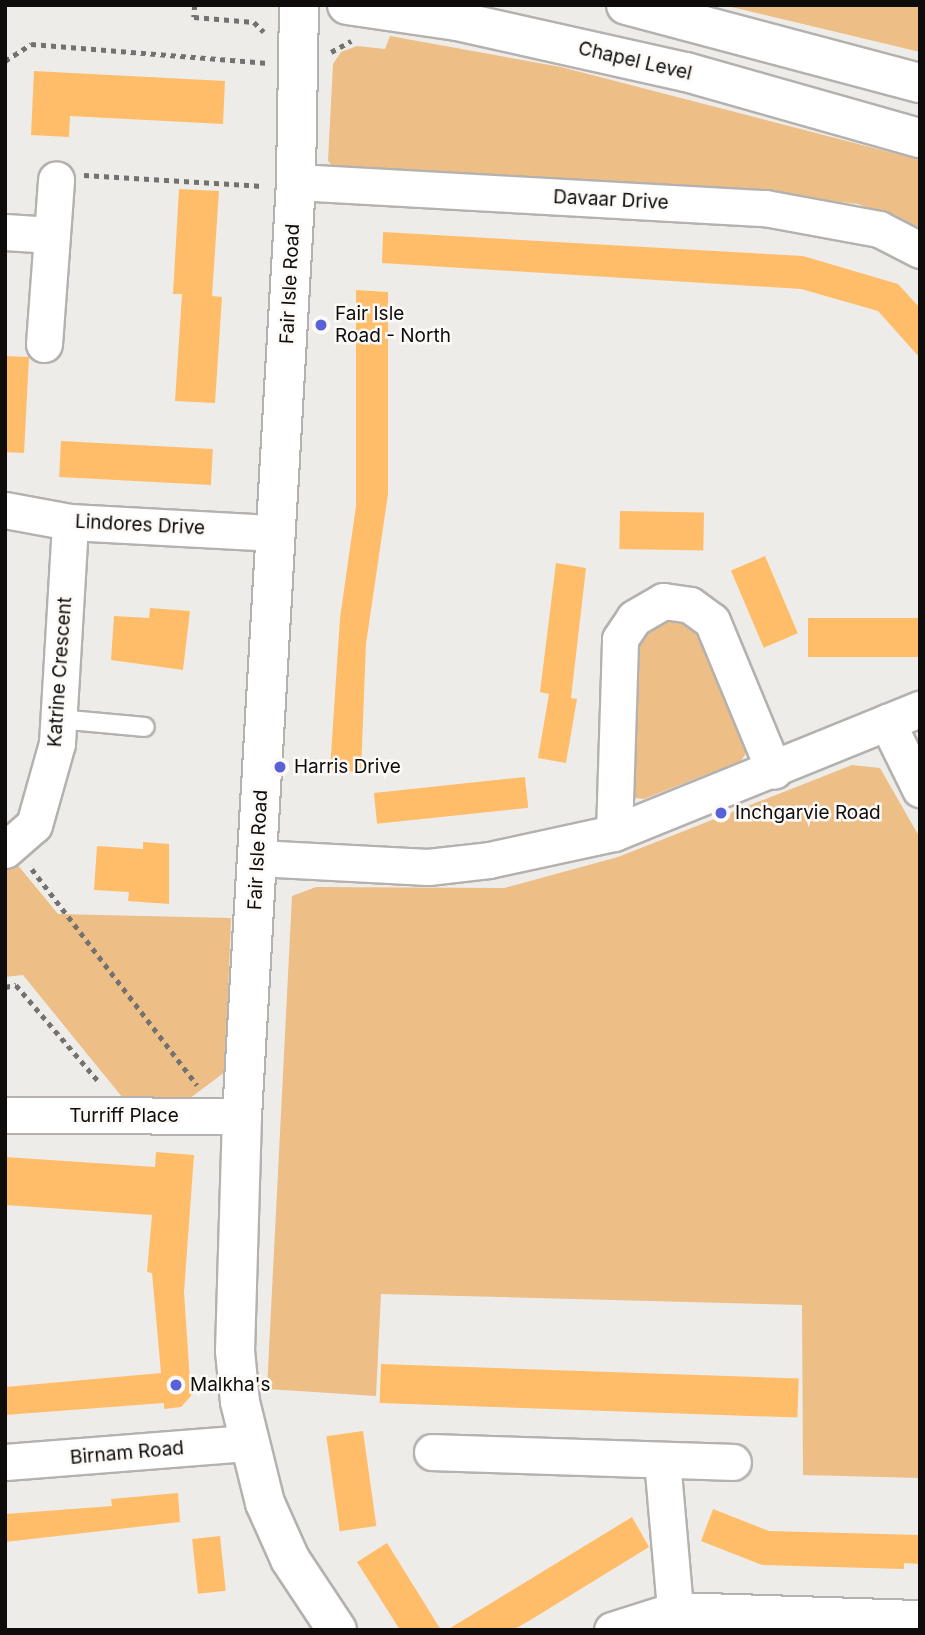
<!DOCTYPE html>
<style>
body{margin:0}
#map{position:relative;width:925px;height:1635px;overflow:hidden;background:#eeece9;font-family:Inter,sans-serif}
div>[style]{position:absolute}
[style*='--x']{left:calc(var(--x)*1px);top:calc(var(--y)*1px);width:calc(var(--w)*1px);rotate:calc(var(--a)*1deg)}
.green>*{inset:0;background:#edbe86}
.building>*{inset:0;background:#ffbd6a;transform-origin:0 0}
.path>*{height:4.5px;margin-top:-2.25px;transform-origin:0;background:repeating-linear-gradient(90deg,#737270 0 5px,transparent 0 10px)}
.roads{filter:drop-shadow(2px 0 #b4b1af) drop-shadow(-2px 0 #b4b1af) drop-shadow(0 2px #b4b1af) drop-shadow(0 -2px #b4b1af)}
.lane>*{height:18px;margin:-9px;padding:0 9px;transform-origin:9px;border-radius:9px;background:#fff}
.street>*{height:35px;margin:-17.5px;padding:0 17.5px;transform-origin:17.5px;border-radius:17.5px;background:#fff}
.secondary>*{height:38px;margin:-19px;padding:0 19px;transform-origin:19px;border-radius:19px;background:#fff}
.dots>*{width:19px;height:19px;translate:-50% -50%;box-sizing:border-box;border:4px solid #fcf9f6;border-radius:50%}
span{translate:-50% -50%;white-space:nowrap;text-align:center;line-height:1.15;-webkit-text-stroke:5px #fcf9f6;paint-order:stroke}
.street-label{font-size:19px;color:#0e0d0c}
.poi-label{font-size:19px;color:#0e0d0c}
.left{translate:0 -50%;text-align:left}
.frame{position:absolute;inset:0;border:7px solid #0e0d0c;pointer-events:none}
</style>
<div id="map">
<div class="green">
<i style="clip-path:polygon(723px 5px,920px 5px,920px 52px)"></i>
<i style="clip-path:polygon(390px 36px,561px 67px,920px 160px,920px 227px,858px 204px,795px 197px,335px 168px,328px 161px,333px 64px,341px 52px,357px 46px,385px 49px)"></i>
<i style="clip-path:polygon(682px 617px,703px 633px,750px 747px,741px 761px,644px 799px,627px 797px,634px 648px,656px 618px)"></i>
<i style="clip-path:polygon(852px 765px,880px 768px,920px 838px,920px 1478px,803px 1475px,802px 1305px,381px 1294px,376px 1396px,267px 1389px,292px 896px,316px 887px,504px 888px,618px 857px)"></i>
<i style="clip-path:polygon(16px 863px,58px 914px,231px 918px,225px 1072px,174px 1110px,131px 1108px,23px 975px,5px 977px,5px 868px)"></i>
</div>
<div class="building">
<i style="clip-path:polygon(34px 71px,225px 81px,223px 124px,70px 116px,69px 137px,31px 135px)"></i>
<i style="clip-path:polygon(179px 189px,219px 191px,212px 296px,222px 297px,215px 403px,175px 401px,182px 294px,173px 294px)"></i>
<i style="clip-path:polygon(383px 232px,803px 256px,898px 284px,920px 308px,920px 358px,878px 311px,801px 289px,382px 263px)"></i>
<i style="clip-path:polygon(356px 290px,388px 292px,388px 494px,366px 644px,361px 772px,330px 770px,340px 618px,356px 506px)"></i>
<i style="clip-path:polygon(5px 356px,29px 357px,24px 453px,5px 452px)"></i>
<i style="left:61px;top:441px;width:152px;height:36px;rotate:3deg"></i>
<i style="left:620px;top:511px;width:84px;height:38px;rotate:1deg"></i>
<i style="left:765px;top:556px;width:84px;height:37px;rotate:67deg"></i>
<i style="clip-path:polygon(556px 563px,586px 568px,571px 698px,577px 699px,566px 763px,538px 758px,549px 694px,540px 692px)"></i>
<i style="clip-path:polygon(150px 608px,190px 611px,183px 670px,111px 660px,114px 616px,149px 618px)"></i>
<i style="left:920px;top:618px;width:39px;height:112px;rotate:90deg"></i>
<i style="left:525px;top:777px;width:31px;height:152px;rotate:84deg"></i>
<i style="clip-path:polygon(143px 842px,169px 844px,169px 904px,128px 901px,129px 892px,94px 890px,97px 846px,143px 849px)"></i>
<i style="clip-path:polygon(156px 1152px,194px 1155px,184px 1292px,191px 1396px,181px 1407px,164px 1409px,164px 1403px,5px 1415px,5px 1387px,161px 1373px,152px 1273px,147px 1272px,152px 1215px,5px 1205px,5px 1157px,155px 1167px)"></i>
<i style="left:381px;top:1364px;width:418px;height:39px;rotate:2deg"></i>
<i style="left:363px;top:1431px;width:96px;height:37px;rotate:82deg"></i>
<i style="clip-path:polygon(178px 1493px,180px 1522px,5px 1542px,5px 1514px,112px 1506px,111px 1499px)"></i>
<i style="clip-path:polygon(713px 1509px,769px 1531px,920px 1535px,920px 1564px,904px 1563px,904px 1569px,762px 1565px,701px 1541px)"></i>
<i style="clip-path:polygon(632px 1517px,649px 1547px,532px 1619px,513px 1630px,447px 1630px)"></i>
<i style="left:220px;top:1536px;width:55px;height:28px;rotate:84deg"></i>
<i style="clip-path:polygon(387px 1543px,441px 1630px,400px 1630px,357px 1562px)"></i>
</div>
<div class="path">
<i style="--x:195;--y:5;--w:12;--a:95"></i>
<i style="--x:194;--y:17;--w:60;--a:4.8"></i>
<i style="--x:254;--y:22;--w:14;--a:45"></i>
<i style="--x:331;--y:52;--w:23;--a:-29"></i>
<i style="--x:5;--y:61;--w:31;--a:-33"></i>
<i style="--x:31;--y:44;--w:235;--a:4.6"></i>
<i style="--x:84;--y:175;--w:180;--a:3.5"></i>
<i style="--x:32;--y:869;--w:272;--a:52.6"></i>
<i style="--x:5;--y:987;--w:11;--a:-10"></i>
<i style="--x:16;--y:985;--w:129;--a:49.4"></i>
</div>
<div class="roads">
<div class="lane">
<i style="--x:59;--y:719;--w:86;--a:5.3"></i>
</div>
<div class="street">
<i style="--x:296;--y:182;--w:470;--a:3.2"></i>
<i style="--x:765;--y:208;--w:116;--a:10.4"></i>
<i style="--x:879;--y:229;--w:46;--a:27.1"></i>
<i style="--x:5;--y:232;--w:47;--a:3.7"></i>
<i style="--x:44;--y:344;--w:165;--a:-85.8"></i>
<i style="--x:5;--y:510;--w:66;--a:10.5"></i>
<i style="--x:70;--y:522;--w:206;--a:3.1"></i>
<i style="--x:887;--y:722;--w:75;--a:63.8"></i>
<i style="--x:614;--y:833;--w:194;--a:-88.2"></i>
<i style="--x:620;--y:639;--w:25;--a:-56"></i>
<i style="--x:634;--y:618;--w:34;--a:-30"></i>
<i style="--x:663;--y:601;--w:27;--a:8"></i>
<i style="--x:690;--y:605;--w:27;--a:36"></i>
<i style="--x:712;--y:621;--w:162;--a:67.5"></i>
<i style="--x:5;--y:850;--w:38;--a:-41"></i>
<i style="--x:34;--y:825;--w:85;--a:-74.3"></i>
<i style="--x:57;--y:743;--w:221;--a:-86.6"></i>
<i style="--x:257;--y:858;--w:171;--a:3"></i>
<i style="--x:428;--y:867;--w:61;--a:-6.5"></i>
<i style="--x:489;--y:860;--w:128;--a:-12.2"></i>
<i style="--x:614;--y:833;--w:330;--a:-22.1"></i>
<i style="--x:5;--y:1115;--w:237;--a:0.2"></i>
<i style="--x:432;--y:1452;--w:301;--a:1.9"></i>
<i style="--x:662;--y:1460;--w:151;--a:85"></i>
<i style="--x:5;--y:1462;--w:244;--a:-4.5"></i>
<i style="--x:612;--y:1630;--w:66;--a:-17.6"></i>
<i style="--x:675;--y:1610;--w:245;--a:1.9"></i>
</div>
<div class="secondary">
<i style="--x:299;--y:5;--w:177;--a:91"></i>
<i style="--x:296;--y:182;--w:936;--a:93.31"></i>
<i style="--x:242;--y:1116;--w:235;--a:91.7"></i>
<i style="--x:235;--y:1351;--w:51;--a:84.4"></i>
<i style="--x:240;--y:1402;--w:104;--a:76.1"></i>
<i style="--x:265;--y:1503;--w:61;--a:65.9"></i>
<i style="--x:290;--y:1559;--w:85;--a:56.5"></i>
<i style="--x:347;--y:5;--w:111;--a:8.3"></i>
<i style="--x:457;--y:21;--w:235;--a:12.6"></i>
<i style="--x:686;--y:72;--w:243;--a:15.8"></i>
<i style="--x:626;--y:5;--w:304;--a:14.9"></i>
</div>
</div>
<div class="dots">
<i style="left:321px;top:325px;background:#5861d8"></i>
<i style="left:280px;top:767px;background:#5861d8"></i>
<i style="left:721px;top:813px;background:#5861d8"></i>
<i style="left:176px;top:1385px;background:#5861d8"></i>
</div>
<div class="street-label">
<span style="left:635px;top:61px;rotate:13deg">Chapel Level</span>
<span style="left:611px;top:200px;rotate:3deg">Davaar Drive</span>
<span style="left:290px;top:284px;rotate:-87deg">Fair Isle Road</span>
<span style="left:140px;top:525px;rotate:3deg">Lindores Drive</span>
<span style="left:60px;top:672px;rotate:-86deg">Katrine Crescent</span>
<span style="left:258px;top:850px;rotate:-87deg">Fair Isle Road</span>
<span style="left:124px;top:1116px">Turriff Place</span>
<span style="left:127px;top:1453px;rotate:-5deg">Birnam Road</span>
</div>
<div class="poi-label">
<span class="left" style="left:335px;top:325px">Fair Isle<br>Road - North</span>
<span class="left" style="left:294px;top:767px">Harris Drive</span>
<span class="left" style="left:735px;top:813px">Inchgarvie Road</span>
<span class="left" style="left:190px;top:1385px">Malkha's</span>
</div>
<div class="frame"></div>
</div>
